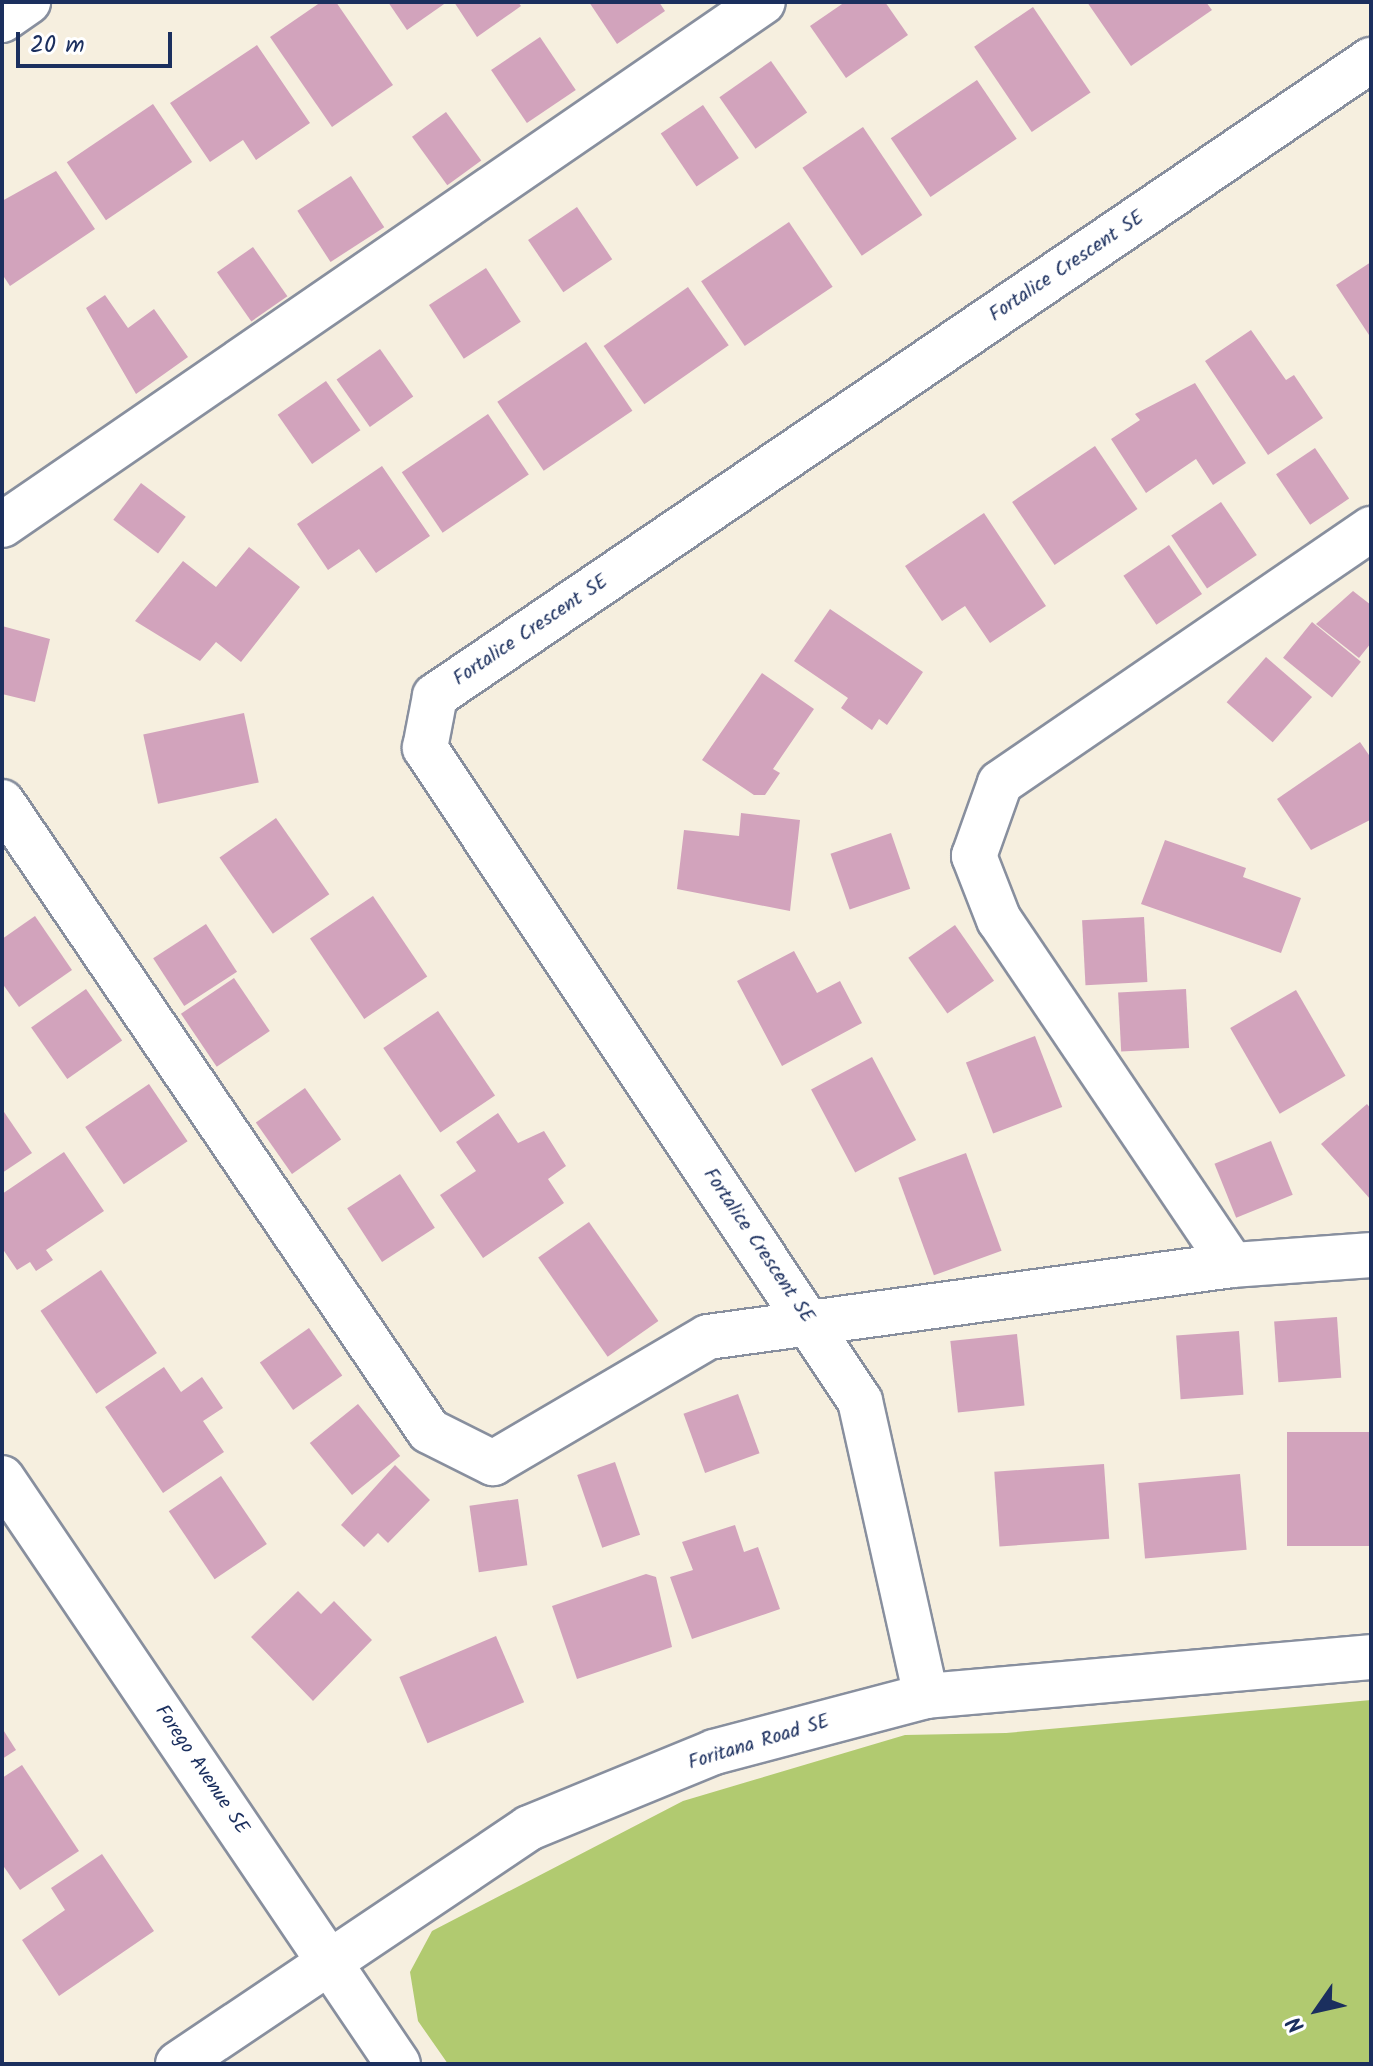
<!DOCTYPE html>
<style>
body{margin:0}
#map{position:relative;width:1373px;height:2066px;overflow:hidden;background:#f6efdf;font-family:Kalam,sans-serif}
div>[style]{position:absolute}
[style*='--x']{left:calc(var(--x)*1px);top:calc(var(--y)*1px);width:calc(var(--w)*1px);rotate:calc(var(--a)*1deg)}
.green>*{inset:0;background:#b1ca70}
.building>*{inset:0;background:#d2a3bc;transform-origin:0 0}
.roads{filter:drop-shadow(2px 0 #888f9e) drop-shadow(-2px 0 #888f9e) drop-shadow(0 2px #888f9e) drop-shadow(0 -2px #888f9e)}
.minor>*{height:44px;margin:-22px;padding:0 22px;transform-origin:22px;border-radius:22px;background:#fff}
span{translate:-50% -50%;white-space:nowrap;text-align:center;line-height:1.15;-webkit-text-stroke:6px #fff;paint-order:stroke}
.street-label{font-size:20px;color:#1b2f5e}
.frame{position:absolute;inset:0;border:4px solid #1b2f5e;pointer-events:none}
.north{position:absolute;left:1277px;top:1970px;width:80px;height:80px;-webkit-text-stroke:6px #fff;paint-order:stroke;rotate:236deg;font-size:22px;font-weight:700;line-height:32px;text-align:center;color:#1b2f5e}
.north::after{content:'';display:block;margin:auto;width:28px;height:36px;background:#1b2f5e;clip-path:polygon(50% 0,100% 100%,50% 72%,0 100%)}
.scale{position:absolute;left:16px;top:32px;width:156px;height:36px;box-sizing:border-box;border:4px solid #1b2f5e;border-top:0;padding-left:10px;font-size:24px;line-height:28px;white-space:nowrap;color:#1b2f5e;-webkit-text-stroke:6px #fff;paint-order:stroke}
</style>
<div id="map">
<div class="green">
<i style="clip-path:polygon(1371px 1700px,1371px 2064px,448px 2064px,418px 2021px,410px 1972px,432px 1931px,683px 1801px,905px 1735px,1006px 1733px)"></i>
</div>
<div class="building">
<i style="clip-path:polygon(321px 2px,336px 2px,393px 85px,332px 127px,270px 37px)"></i>
<i style="clip-path:polygon(388px 2px,447px 2px,407px 30px)"></i>
<i style="clip-path:polygon(454px 2px,518px 2px,521px 6px,477px 37px)"></i>
<i style="clip-path:polygon(589px 2px,659px 2px,665px 11px,617px 44px)"></i>
<i style="clip-path:polygon(845px 2px,885px 2px,908px 35px,846px 78px,810px 26px)"></i>
<i style="clip-path:polygon(1087px 2px,1206px 2px,1212px 10px,1131px 66px)"></i>
<i style="left:1033px;top:7px;width:103px;height:71px;rotate:56deg"></i>
<i style="left:540px;top:37px;width:64px;height:59px;rotate:56deg"></i>
<i style="clip-path:polygon(257px 45px,310px 123px,256px 160px,243px 140px,210px 162px,170px 103px)"></i>
<i style="left:771px;top:61px;width:63px;height:63px;rotate:55deg"></i>
<i style="left:977px;top:80px;width:71px;height:104px;rotate:56deg"></i>
<i style="left:153px;top:104px;width:70px;height:104px;rotate:56deg"></i>
<i style="left:703px;top:105px;width:64px;height:51px;rotate:56deg"></i>
<i style="left:446px;top:112px;width:60px;height:42px;rotate:54deg"></i>
<i style="left:863px;top:127px;width:106px;height:73px;rotate:56deg"></i>
<i style="clip-path:polygon(56px 171px,95px 229px,10px 286px,2px 274px,2px 201px)"></i>
<i style="left:351px;top:176px;width:61px;height:64px;rotate:57deg"></i>
<i style="left:577px;top:207px;width:63px;height:59px;rotate:56deg"></i>
<i style="left:789px;top:222px;width:78px;height:106px;rotate:56deg"></i>
<i style="left:253px;top:247px;width:60px;height:44px;rotate:55deg"></i>
<i style="clip-path:polygon(1371px 262px,1371px 338px,1336px 285px)"></i>
<i style="left:486px;top:268px;width:64px;height:68px;rotate:57deg"></i>
<i style="left:688px;top:287px;width:71px;height:103px;rotate:55deg"></i>
<i style="clip-path:polygon(105px 295px,128px 328px,154px 309px,188px 357px,136px 394px,86px 308px)"></i>
<i style="clip-path:polygon(1251px 330px,1286px 380px,1294px 375px,1323px 418px,1268px 455px,1205px 361px)"></i>
<i style="left:586px;top:342px;width:83px;height:107px;rotate:56deg"></i>
<i style="left:380px;top:349px;width:58px;height:53px;rotate:55deg"></i>
<i style="left:326px;top:381px;width:60px;height:59px;rotate:55deg"></i>
<i style="clip-path:polygon(1195px 383px,1246px 463px,1213px 485px,1196px 459px,1146px 493px,1111px 439px,1140px 420px,1135px 414px)"></i>
<i style="left:488px;top:414px;width:73px;height:104px;rotate:56deg"></i>
<i style="left:1095px;top:446px;width:76px;height:100px;rotate:56deg"></i>
<i style="left:1315px;top:448px;width:61px;height:47px;rotate:56deg"></i>
<i style="clip-path:polygon(382px 466px,430px 536px,376px 573px,359px 549px,328px 570px,297px 524px)"></i>
<i style="left:141px;top:483px;width:56px;height:46px;rotate:37deg"></i>
<i style="left:1221px;top:502px;width:64px;height:60px;rotate:56deg"></i>
<i style="clip-path:polygon(984px 513px,1046px 606px,990px 643px,965px 606px,942px 621px,905px 566px)"></i>
<i style="left:1169px;top:545px;width:59px;height:55px;rotate:56deg"></i>
<i style="clip-path:polygon(249px 547px,300px 587px,241px 662px,216px 642px,200px 661px,135px 621px,183px 561px,216px 587px)"></i>
<i style="clip-path:polygon(1353px 591px,1371px 605px,1371px 643px,1359px 658px,1316px 624px)"></i>
<i style="clip-path:polygon(830px 609px,923px 672px,887px 725px,879px 719px,872px 730px,841px 708px,848px 698px,794px 661px)"></i>
<i style="left:1312px;top:622px;width:63px;height:46px;rotate:39deg"></i>
<i style="clip-path:polygon(2px 626px,50px 639px,35px 702px,2px 694px)"></i>
<i style="left:1266px;top:657px;width:61px;height:60px;rotate:41deg"></i>
<i style="clip-path:polygon(762px 673px,814px 709px,773px 769px,780px 773px,765px 795px,754px 795px,702px 760px)"></i>
<i style="left:244px;top:713px;width:71px;height:103px;rotate:78deg"></i>
<i style="clip-path:polygon(1360px 742px,1371px 758px,1370px 820px,1311px 850px,1277px 799px)"></i>
<i style="clip-path:polygon(741px 813px,800px 820px,790px 911px,677px 889px,684px 830px,739px 836px)"></i>
<i style="left:276px;top:818px;width:93px;height:69px;rotate:55deg"></i>
<i style="left:891px;top:833px;width:59px;height:64px;rotate:71deg"></i>
<i style="clip-path:polygon(1165px 840px,1246px 868px,1243px 877px,1301px 898px,1281px 953px,1141px 904px)"></i>
<i style="left:373px;top:896px;width:97px;height:76px;rotate:56deg"></i>
<i style="clip-path:polygon(35px 916px,72px 970px,19px 1007px,2px 983px,2px 939px)"></i>
<i style="left:1144px;top:917px;width:65px;height:62px;rotate:87deg"></i>
<i style="left:206px;top:924px;width:57px;height:63px;rotate:57deg"></i>
<i style="left:955px;top:925px;width:68px;height:57px;rotate:55deg"></i>
<i style="clip-path:polygon(794px 951px,817px 993px,840px 981px,862px 1023px,782px 1066px,737px 981px)"></i>
<i style="left:234px;top:978px;width:64px;height:64px;rotate:56deg"></i>
<i style="left:86px;top:989px;width:63px;height:67px;rotate:55deg"></i>
<i style="left:1186px;top:989px;width:59px;height:68px;rotate:87deg"></i>
<i style="left:1296px;top:990px;width:99px;height:76px;rotate:60deg"></i>
<i style="left:438px;top:1011px;width:102px;height:66px;rotate:56deg"></i>
<i style="left:1035px;top:1036px;width:76px;height:74px;rotate:69deg"></i>
<i style="left:872px;top:1057px;width:94px;height:69px;rotate:62deg"></i>
<i style="left:149px;top:1084px;width:69px;height:77px;rotate:56deg"></i>
<i style="left:305px;top:1088px;width:63px;height:60px;rotate:55deg"></i>
<i style="clip-path:polygon(1367px 1104px,1371px 1109px,1371px 1200px,1321px 1144px)"></i>
<i style="clip-path:polygon(2px 1109px,32px 1153px,2px 1173px)"></i>
<i style="clip-path:polygon(498px 1113px,518px 1143px,544px 1131px,566px 1166px,548px 1179px,564px 1203px,483px 1258px,440px 1195px,476px 1171px,456px 1142px)"></i>
<i style="left:1271px;top:1141px;width:58px;height:61px;rotate:68deg"></i>
<i style="clip-path:polygon(64px 1152px,104px 1211px,46px 1250px,53px 1260px,36px 1271px,30px 1262px,17px 1270px,2px 1248px,2px 1194px)"></i>
<i style="left:966px;top:1153px;width:104px;height:72px;rotate:70deg"></i>
<i style="left:400px;top:1174px;width:64px;height:63px;rotate:57deg"></i>
<i style="left:589px;top:1222px;width:121px;height:62px;rotate:55deg"></i>
<i style="left:101px;top:1270px;width:100px;height:73px;rotate:56deg"></i>
<i style="left:1337px;top:1317px;width:61px;height:63px;rotate:86deg"></i>
<i style="left:309px;top:1328px;width:58px;height:60px;rotate:55deg"></i>
<i style="left:1239px;top:1331px;width:64px;height:63px;rotate:86deg"></i>
<i style="left:1017px;top:1334px;width:72px;height:67px;rotate:84deg"></i>
<i style="clip-path:polygon(164px 1367px,181px 1392px,202px 1377px,223px 1408px,203px 1421px,224px 1452px,163px 1493px,105px 1407px)"></i>
<i style="left:738px;top:1394px;width:63px;height:58px;rotate:70deg"></i>
<i style="left:358px;top:1404px;width:67px;height:62px;rotate:51deg"></i>
<i style="left:1371px;top:1432px;width:114px;height:84px;rotate:90deg"></i>
<i style="left:615px;top:1462px;width:77px;height:40px;rotate:71deg"></i>
<i style="left:1104px;top:1464px;width:75px;height:110px;rotate:86deg"></i>
<i style="clip-path:polygon(395px 1465px,430px 1500px,388px 1543px,378px 1533px,364px 1547px,341px 1525px)"></i>
<i style="left:1240px;top:1474px;width:76px;height:102px;rotate:85deg"></i>
<i style="left:221px;top:1476px;width:82px;height:63px;rotate:56deg"></i>
<i style="left:518px;top:1499px;width:67px;height:49px;rotate:82deg"></i>
<i style="clip-path:polygon(735px 1525px,744px 1552px,758px 1547px,780px 1609px,692px 1639px,670px 1577px,693px 1570px,682px 1542px)"></i>
<i style="clip-path:polygon(646px 1574px,656px 1577px,672px 1647px,577px 1679px,552px 1606px)"></i>
<i style="clip-path:polygon(298px 1591px,321px 1614px,334px 1601px,372px 1640px,313px 1701px,251px 1637px)"></i>
<i style="left:496px;top:1636px;width:72px;height:105px;rotate:67deg"></i>
<i style="clip-path:polygon(2px 1728px,16px 1750px,2px 1759px)"></i>
<i style="clip-path:polygon(22px 1765px,79px 1851px,20px 1890px,2px 1864px,2px 1778px)"></i>
<i style="clip-path:polygon(102px 1854px,154px 1931px,59px 1996px,22px 1940px,65px 1910px,51px 1888px)"></i>
</div>
<div class="roads">
<div class="minor">
<i style="--x:2;--y:20;--w:32;--a:-35"></i>
<i style="--x:2;--y:525;--w:923;--a:-34.5"></i>
<i style="--x:2;--y:802;--w:760;--a:55.83"></i>
<i style="--x:429;--y:1431;--w:72;--a:26.6"></i>
<i style="--x:493;--y:1463;--w:249;--a:-30.4"></i>
<i style="--x:708;--y:1337;--w:529;--a:-7.82"></i>
<i style="--x:1232;--y:1265;--w:139;--a:-4.1"></i>
<i style="--x:1232;--y:1265;--w:416;--a:-124"></i>
<i style="--x:999;--y:920;--w:69;--a:-111.3"></i>
<i style="--x:974;--y:856;--w:77;--a:-70.4"></i>
<i style="--x:1000;--y:783;--w:450;--a:-34.4"></i>
<i style="--x:2;--y:1478;--w:707;--a:55.95"></i>
<i style="--x:926;--y:1696;--w:302;--a:-102.6"></i>
<i style="--x:860;--y:1401;--w:785;--a:-123.67"></i>
<i style="--x:425;--y:748;--w:53;--a:-79.1"></i>
<i style="--x:435;--y:696;--w:1132;--a:-34.2"></i>
<i style="--x:178;--y:2064;--w:423;--a:-33.9"></i>
<i style="--x:529;--y:1828;--w:200;--a:-22.3"></i>
<i style="--x:714;--y:1752;--w:219;--a:-14.8"></i>
<i style="--x:926;--y:1696;--w:447;--a:-5"></i>
</div>
</div>
<div class="street-label">
<span style="left:1067px;top:267px;rotate:-34deg">Fortalice Crescent SE</span>
<span style="left:531px;top:631px;rotate:-34deg">Fortalice Crescent SE</span>
<span style="left:758px;top:1246px;rotate:56deg">Fortalice Crescent SE</span>
<span style="left:759px;top:1743px;rotate:-17deg">Foritana Road SE</span>
<span style="left:201px;top:1770px;rotate:56deg">Forego Avenue SE</span>
</div>
<div class="frame"></div>
<div class="north">N</div>
<div class="scale">20 m</div>
</div>
